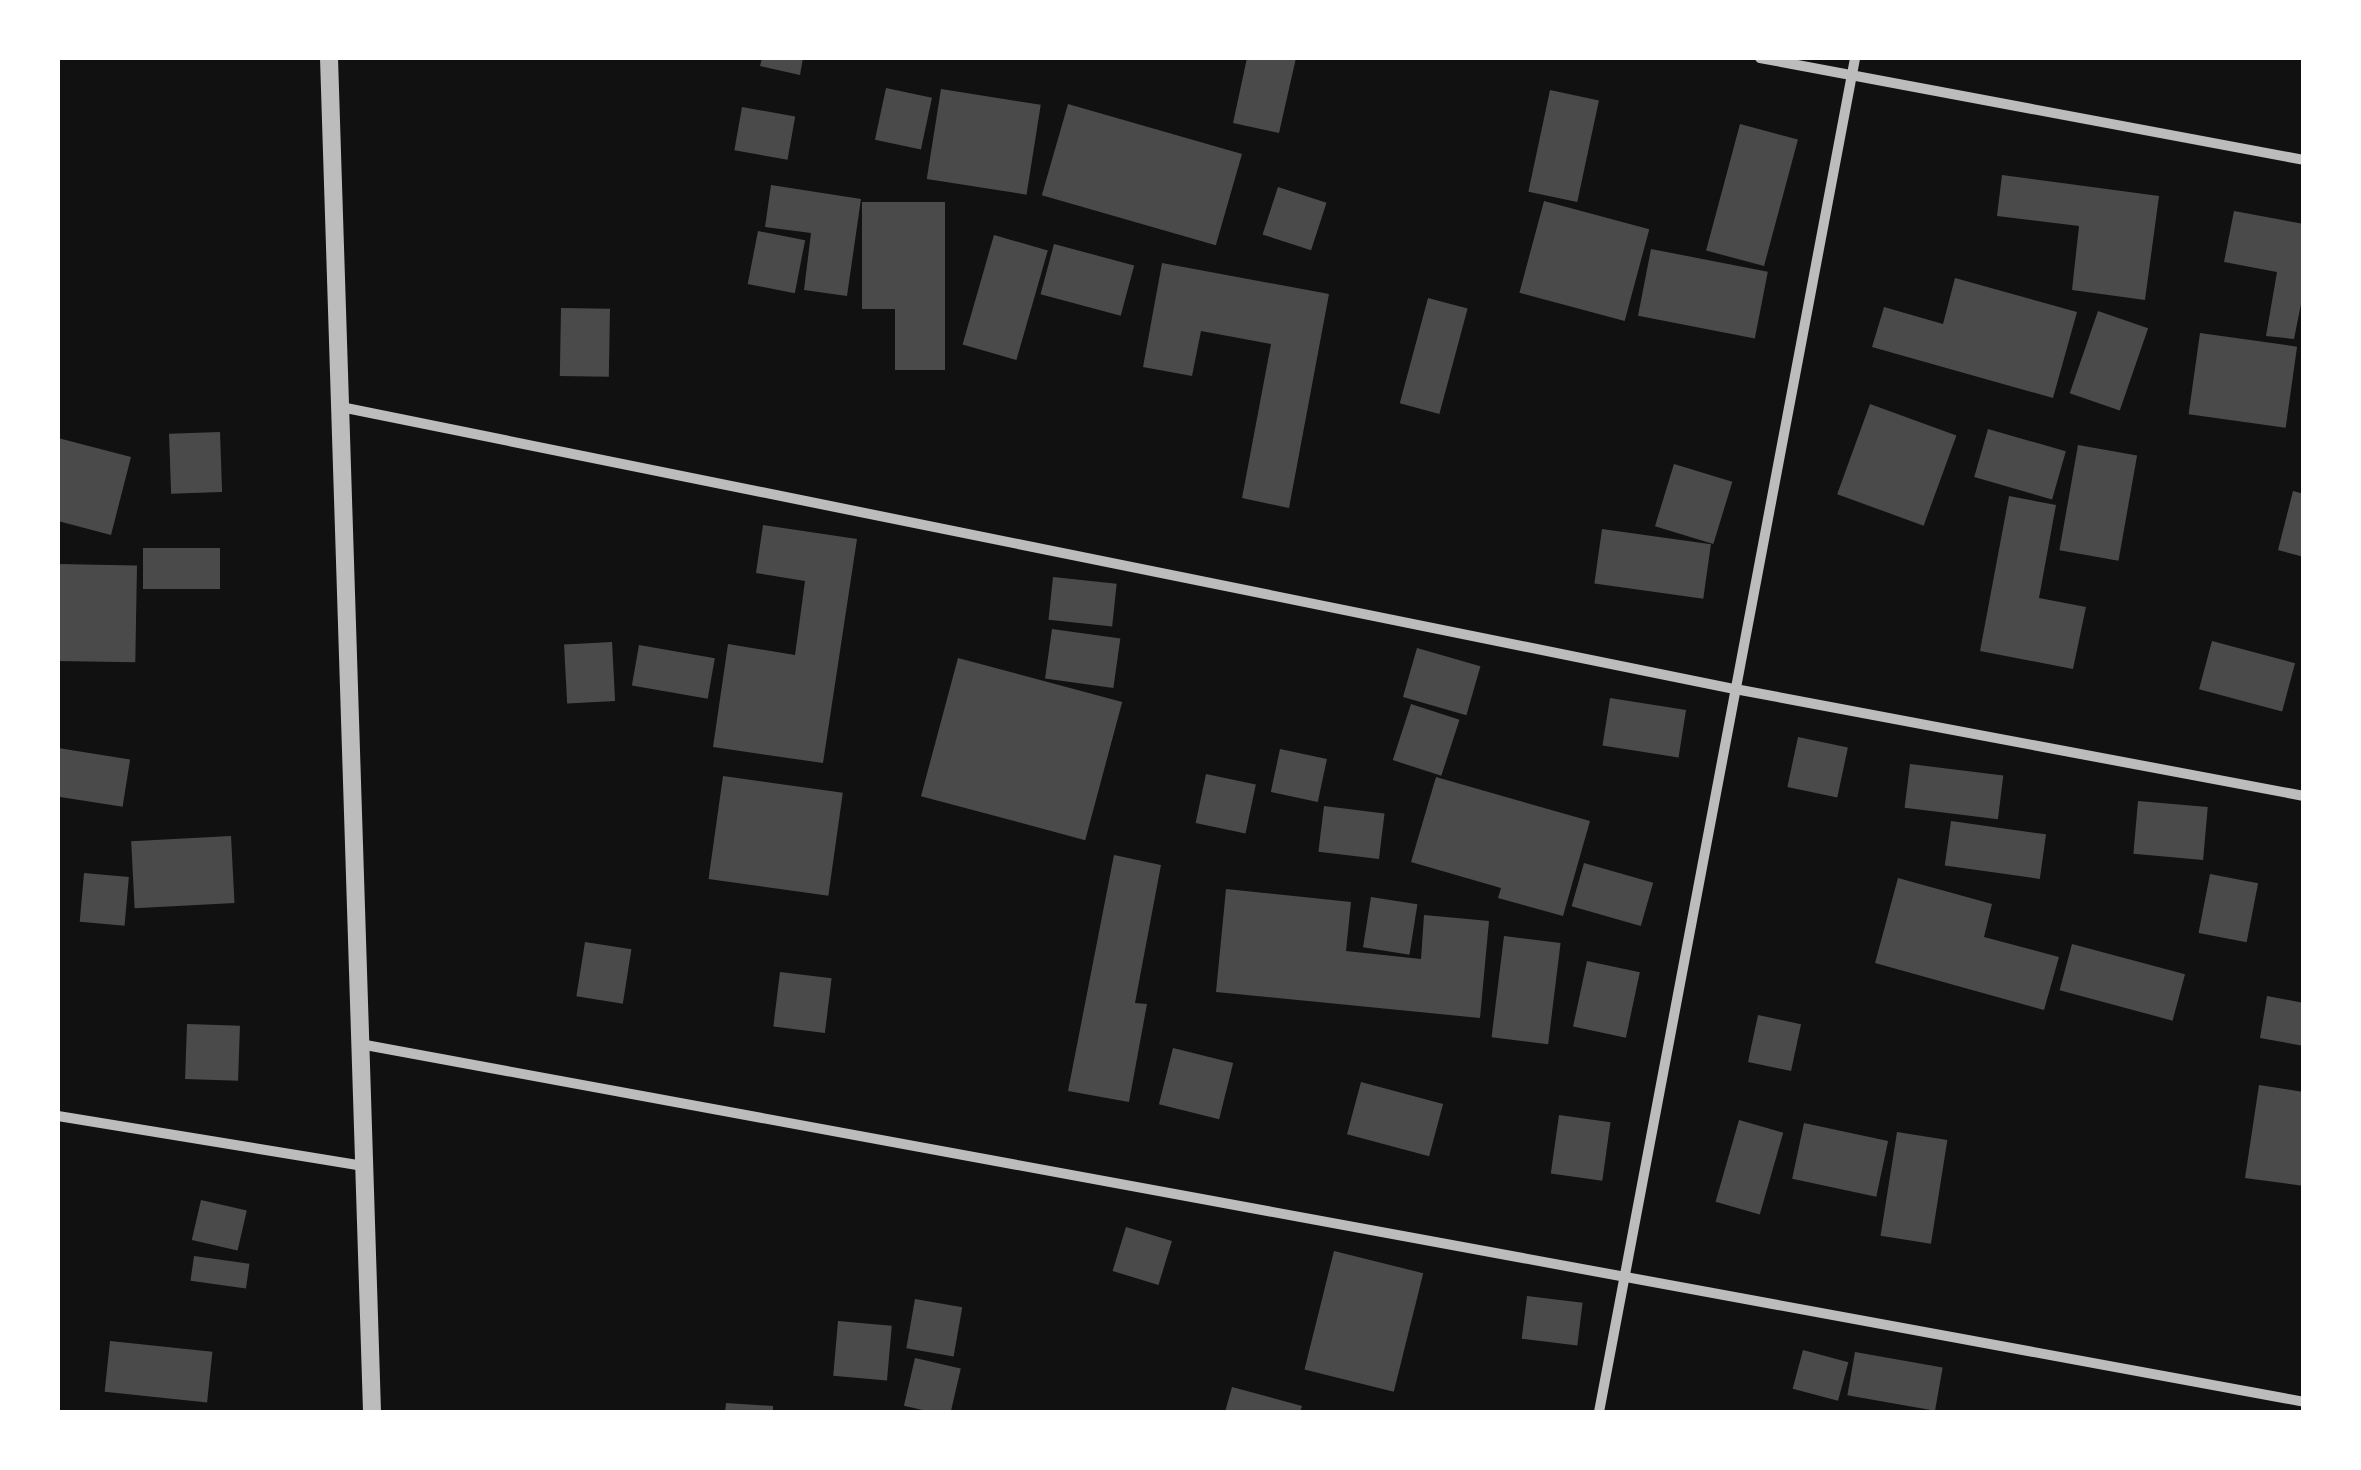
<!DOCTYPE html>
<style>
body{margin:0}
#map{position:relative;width:2361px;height:1470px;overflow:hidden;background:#111;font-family:"Exo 2",sans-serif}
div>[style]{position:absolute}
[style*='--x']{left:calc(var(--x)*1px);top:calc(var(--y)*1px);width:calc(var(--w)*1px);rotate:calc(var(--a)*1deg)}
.building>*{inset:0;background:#4a4a4a;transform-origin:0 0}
.minor>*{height:10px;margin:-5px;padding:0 5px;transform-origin:5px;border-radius:5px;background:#bcbcbc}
.tertiary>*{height:18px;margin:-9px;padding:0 9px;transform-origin:9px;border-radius:9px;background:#bcbcbc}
span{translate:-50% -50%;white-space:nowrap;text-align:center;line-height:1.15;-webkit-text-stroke:8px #fff;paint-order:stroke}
.frame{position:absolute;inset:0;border:60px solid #fff;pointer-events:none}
</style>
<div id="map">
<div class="building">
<i style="clip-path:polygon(762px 58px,803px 58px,800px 75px,760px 66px)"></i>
<i style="clip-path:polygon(1247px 58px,1296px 58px,1279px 133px,1233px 123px)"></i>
<i style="left:886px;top:88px;width:47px;height:53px;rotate:12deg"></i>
<i style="left:941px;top:89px;width:101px;height:91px;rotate:9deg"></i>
<i style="left:1550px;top:90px;width:50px;height:104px;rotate:12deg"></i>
<i style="left:1068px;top:104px;width:181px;height:95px;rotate:16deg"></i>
<i style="left:742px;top:107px;width:54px;height:44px;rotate:10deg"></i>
<i style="left:1740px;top:124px;width:60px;height:131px;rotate:15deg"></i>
<i style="clip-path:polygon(2002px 175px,2159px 196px,2145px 300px,2072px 290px,2079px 226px,1997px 216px)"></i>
<i style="clip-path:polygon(771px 185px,861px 199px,847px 296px,804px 290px,811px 233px,765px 227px)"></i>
<i style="left:1278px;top:187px;width:51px;height:50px;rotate:18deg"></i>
<i style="left:1544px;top:201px;width:109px;height:95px;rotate:15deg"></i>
<i style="clip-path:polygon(862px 202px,945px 202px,945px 370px,895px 370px,895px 309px,862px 309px)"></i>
<i style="clip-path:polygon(2234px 211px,2304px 224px,2304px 289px,2294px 339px,2266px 336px,2277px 272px,2224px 262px)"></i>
<i style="left:758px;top:231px;width:48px;height:54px;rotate:11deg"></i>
<i style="left:994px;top:235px;width:56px;height:114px;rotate:16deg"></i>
<i style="left:1054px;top:244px;width:83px;height:52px;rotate:15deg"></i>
<i style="left:1651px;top:249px;width:119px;height:68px;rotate:11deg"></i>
<i style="clip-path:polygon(1162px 263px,1329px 294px,1289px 508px,1242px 498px,1271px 344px,1201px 331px,1192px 376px,1143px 367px)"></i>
<i style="clip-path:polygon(1955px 278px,2077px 312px,2053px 398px,1872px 347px,1884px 307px,1943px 324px)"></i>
<i style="left:1428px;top:298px;width:41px;height:109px;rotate:15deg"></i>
<i style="left:561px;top:308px;width:49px;height:68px;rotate:1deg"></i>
<i style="left:2098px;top:311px;width:53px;height:87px;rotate:19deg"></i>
<i style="left:2200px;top:333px;width:98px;height:82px;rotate:8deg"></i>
<i style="left:1870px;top:404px;width:92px;height:96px;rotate:20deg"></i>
<i style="left:1988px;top:429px;width:81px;height:50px;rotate:16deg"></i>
<i style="left:220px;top:432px;width:60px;height:51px;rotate:88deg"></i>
<i style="clip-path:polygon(58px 438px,131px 457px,111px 535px,58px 521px)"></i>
<i style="left:2078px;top:445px;width:60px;height:107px;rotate:10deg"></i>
<i style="left:1674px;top:464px;width:61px;height:65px;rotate:17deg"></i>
<i style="clip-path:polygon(2293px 491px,2304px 494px,2304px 557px,2278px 550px)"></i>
<i style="clip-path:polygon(2009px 496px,2056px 505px,2039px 598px,2086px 607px,2073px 669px,1980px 651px)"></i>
<i style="clip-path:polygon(763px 525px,857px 539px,823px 763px,713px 747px,728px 644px,795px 655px,805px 581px,756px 573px)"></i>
<i style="left:1602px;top:529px;width:110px;height:55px;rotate:8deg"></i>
<i style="left:220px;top:548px;width:41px;height:77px;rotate:90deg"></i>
<i style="left:58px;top:564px;width:79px;height:97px;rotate:1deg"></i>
<i style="left:1053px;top:577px;width:64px;height:43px;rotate:6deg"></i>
<i style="left:1052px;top:629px;width:69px;height:50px;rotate:8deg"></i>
<i style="left:2212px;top:641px;width:86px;height:50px;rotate:15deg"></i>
<i style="left:612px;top:642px;width:59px;height:48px;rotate:87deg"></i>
<i style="left:639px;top:645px;width:77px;height:41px;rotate:10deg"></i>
<i style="left:1417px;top:648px;width:66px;height:51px;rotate:16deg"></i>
<i style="left:958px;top:658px;width:170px;height:143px;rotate:15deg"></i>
<i style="left:1610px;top:698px;width:77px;height:48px;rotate:9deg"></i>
<i style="left:1411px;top:704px;width:51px;height:59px;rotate:18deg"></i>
<i style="left:1798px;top:737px;width:51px;height:51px;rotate:12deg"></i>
<i style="left:58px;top:748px;width:73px;height:48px;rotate:9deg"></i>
<i style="left:1280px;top:749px;width:48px;height:44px;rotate:12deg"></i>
<i style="left:1910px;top:764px;width:94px;height:44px;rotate:7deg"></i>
<i style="left:1206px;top:774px;width:51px;height:50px;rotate:12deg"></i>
<i style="left:723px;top:776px;width:121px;height:104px;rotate:8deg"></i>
<i style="clip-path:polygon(1436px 777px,1590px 821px,1563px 916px,1498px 898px,1501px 888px,1411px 862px)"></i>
<i style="left:2138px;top:801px;width:70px;height:53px;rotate:5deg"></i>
<i style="left:1324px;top:806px;width:61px;height:46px;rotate:7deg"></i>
<i style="left:1951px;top:821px;width:96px;height:45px;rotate:8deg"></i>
<i style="left:231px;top:836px;width:67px;height:100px;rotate:87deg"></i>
<i style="clip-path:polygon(1114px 855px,1161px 865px,1135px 1003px,1147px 1004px,1129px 1102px,1068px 1091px)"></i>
<i style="left:1584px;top:863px;width:72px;height:45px;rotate:16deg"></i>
<i style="left:84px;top:873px;width:45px;height:49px;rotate:5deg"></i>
<i style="left:2210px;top:874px;width:49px;height:60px;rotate:11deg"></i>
<i style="clip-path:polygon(1898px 878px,1992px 904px,1984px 937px,2059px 957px,2044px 1010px,1875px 963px)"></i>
<i style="clip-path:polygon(1226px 889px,1351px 902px,1346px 951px,1421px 959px,1424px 915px,1489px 921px,1480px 1018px,1216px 992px)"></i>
<i style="left:1371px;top:897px;width:47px;height:51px;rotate:9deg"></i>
<i style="left:1504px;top:936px;width:57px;height:102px;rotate:7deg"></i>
<i style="left:585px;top:942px;width:47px;height:55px;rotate:9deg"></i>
<i style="left:2072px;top:944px;width:117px;height:48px;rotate:15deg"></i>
<i style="left:1587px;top:961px;width:54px;height:67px;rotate:12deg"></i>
<i style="left:780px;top:972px;width:52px;height:55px;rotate:7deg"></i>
<i style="clip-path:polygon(2267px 996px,2304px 1003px,2304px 1046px,2260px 1038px)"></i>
<i style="left:1758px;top:1015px;width:44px;height:48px;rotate:12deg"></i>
<i style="left:187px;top:1024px;width:53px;height:55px;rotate:2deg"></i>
<i style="left:1173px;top:1048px;width:62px;height:58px;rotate:14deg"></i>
<i style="left:1361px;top:1082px;width:85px;height:54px;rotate:15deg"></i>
<i style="clip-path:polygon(2259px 1085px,2304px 1092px,2304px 1186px,2245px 1178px)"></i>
<i style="left:1559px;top:1115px;width:52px;height:59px;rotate:8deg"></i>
<i style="left:1739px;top:1120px;width:46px;height:85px;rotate:16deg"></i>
<i style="left:1804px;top:1123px;width:86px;height:57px;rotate:12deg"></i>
<i style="left:1897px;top:1132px;width:51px;height:105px;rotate:9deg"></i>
<i style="left:201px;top:1200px;width:47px;height:41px;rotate:13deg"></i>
<i style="left:1126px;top:1227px;width:48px;height:46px;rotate:17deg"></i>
<i style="left:1334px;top:1251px;width:92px;height:122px;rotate:14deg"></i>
<i style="left:194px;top:1256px;width:56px;height:25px;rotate:8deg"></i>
<i style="left:1527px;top:1296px;width:56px;height:43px;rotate:7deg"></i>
<i style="left:915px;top:1299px;width:48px;height:50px;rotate:10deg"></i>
<i style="left:838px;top:1321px;width:54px;height:55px;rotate:5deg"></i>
<i style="left:110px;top:1341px;width:103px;height:51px;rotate:6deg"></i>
<i style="left:1803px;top:1350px;width:47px;height:40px;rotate:15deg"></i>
<i style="left:1855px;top:1352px;width:89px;height:44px;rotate:10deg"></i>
<i style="left:915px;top:1358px;width:47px;height:49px;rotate:13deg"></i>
<i style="clip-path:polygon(1232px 1387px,1302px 1406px,1300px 1412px,1225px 1412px)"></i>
<i style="clip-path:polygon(726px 1403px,773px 1406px,773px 1412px,725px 1412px)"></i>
</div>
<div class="minor">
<i style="--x:1760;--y:58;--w:553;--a:10.62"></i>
<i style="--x:341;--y:407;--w:1422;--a:11.44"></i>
<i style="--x:1735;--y:689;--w:579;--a:10.65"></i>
<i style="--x:360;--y:1044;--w:1977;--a:10.43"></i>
<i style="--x:58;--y:1116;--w:308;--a:9.3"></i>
<i style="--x:1599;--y:1412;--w:1378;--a:-79.29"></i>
</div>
<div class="tertiary">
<i style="--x:329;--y:58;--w:1355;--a:88.18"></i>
</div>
<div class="frame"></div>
</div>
